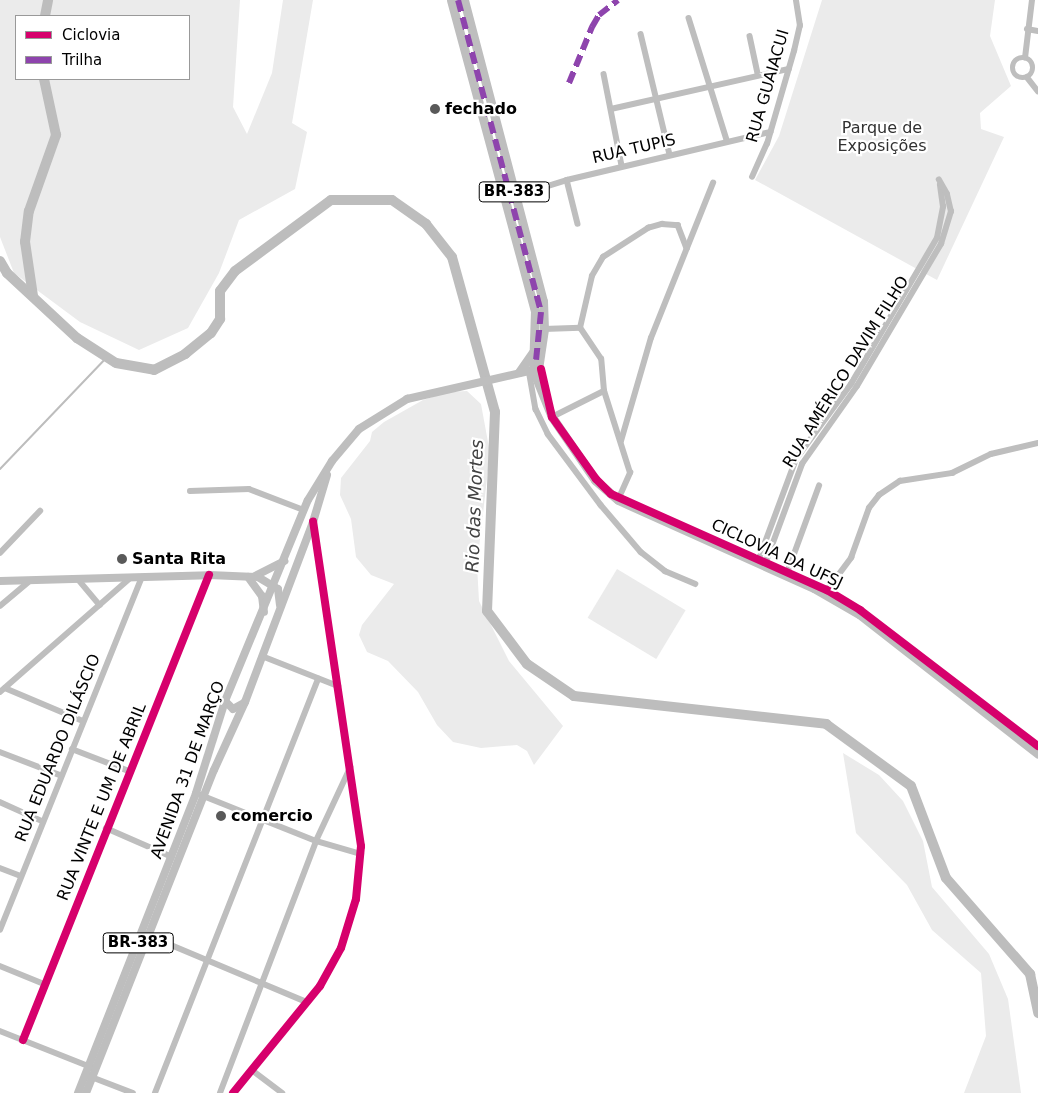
<!DOCTYPE html>
<meta charset="utf-8">
<style>
body{margin:0}
#map{position:relative;width:1038px;height:1093px;overflow:hidden;background:#fff;font-family:"DejaVu Sans",sans-serif}
div>[style]{position:absolute}
[style*='--x']{left:calc(var(--x)*1px);top:calc(var(--y)*1px);width:calc(var(--w)*1px);rotate:calc(var(--a)*1deg)}
.green>*{inset:0;background:#ebebeb;transform-origin:0 0}
.stream>*{height:2px;margin:-1px;padding:0 1px;transform-origin:1px;border-radius:1px;background:#bdbdbd}
.river>*{height:10px;margin:-5px;padding:0 5px;transform-origin:5px;border-radius:5px;background:#bdbdbd}
.minor>*{height:5.5px;margin:-2.75px;padding:0 2.75px;transform-origin:2.75px;border-radius:2.75px;background:#bebebe}
.minor>.ring{margin:-2.75px;padding:0;box-sizing:content-box;background:none;border:5.5px solid #bebebe;border-radius:50%}
.major>*{height:8px;margin:-4px;padding:0 4px;transform-origin:4px;border-radius:4px;background:#bebebe}
.highway>*{height:9px;margin:-4.5px;padding:0 4.5px;transform-origin:4.5px;border-radius:4.5px;background:#bebebe}
.quiet>*{height:6px;margin-top:-3px;transform-origin:0;background:repeating-linear-gradient(90deg,#8e44ad 0 12px,transparent 0 18px)}
.cycleway>*{height:8px;margin:-4px;padding:0 4px;transform-origin:4px;border-radius:4px;background:#d6006c}
.dots>*{width:14px;height:14px;translate:-50% -50%;box-sizing:border-box;border:2px solid #fff;border-radius:50%}
span{translate:-50% -50%;white-space:nowrap;text-align:center;line-height:1.15;-webkit-text-stroke:4.5px #fff;paint-order:stroke}
.shield-label span{padding:1px 4px;background:#fff;border:1px solid;border-radius:4px;-webkit-text-stroke-width:0}
.shield-label{font-size:15px;color:#000;font-weight:700}
.street-label{font-size:16px;color:#000}
.poi-label{font-size:16px;color:#000;font-weight:700}
.left{translate:0 -50%;text-align:left}
.park-label{font-size:16px;color:#313131}
.water-label{font-size:18px;color:#424242;font-style:italic}
.legend{position:absolute;left:15px;top:15px;width:175px;height:65px;box-sizing:border-box;background:#fff;border:1px solid #999;margin:0;padding:6px 9px;list-style:none;font-size:15px;color:#000}
.legend li{display:flex;align-items:center;gap:10px;height:25px}
.legend b{width:25px;border:1px solid #999}
</style>
<div id="map">
<div class="green">
<i style="clip-path:polygon(evenodd,0 0,240px 0,233px 107px,247px 134px,272px 73px,283px 0,313px 0,292px 123px,307px 132px,295px 189px,239px 220px,219px 273px,188px 328px,139px 350px,80px 322px,14px 273px,0 237px,0 0,16px 16px,189px 16px,189px 79px,16px 79px,16px 16px)"></i>
<i style="clip-path:polygon(822px 0,995px 0,990px 36px,1011px 86px,980px 113px,981px 129px,1004px 137px,937px 280px,755px 180px,779px 136px)"></i>
<i style="clip-path:polygon(467px 391px,481px 404px,490px 453px,477px 565px,479px 601px,509px 661px,563px 726px,534px 765px,527px 751px,517px 745px,481px 748px,453px 742px,437px 725px,418px 692px,388px 661px,367px 652px,359px 635px,362px 625px,394px 584px,371px 575px,356px 557px,351px 519px,340px 495px,341px 478px,370px 441px,372px 432px,384px 422px,423px 400px,448px 392px)"></i>
<i style="left:617px;top:569px;width:80px;height:57px;rotate:31deg"></i>
<i style="clip-path:polygon(843px 753px,879px 775px,903px 801px,923px 841px,932px 887px,989px 954px,1008px 999px,1021px 1093px,964px 1093px,986px 1036px,981px 973px,932px 930px,907px 885px,856px 833px)"></i>
</div>
<div class="stream">
<i style="--x:0;--y:469;--w:155;--a:-46.3"></i>
</div>
<div class="river">
<i style="--x:45;--y:16;--w:16;--a:-79"></i>
<i style="--x:0;--y:261;--w:14;--a:60"></i>
<i style="--x:7;--y:273;--w:96;--a:42.9"></i>
<i style="--x:77;--y:338;--w:46;--a:32.7"></i>
<i style="--x:116;--y:363;--w:39;--a:10"></i>
<i style="--x:154;--y:370;--w:35;--a:-27"></i>
<i style="--x:185;--y:354;--w:33;--a:-39"></i>
<i style="--x:211;--y:333;--w:17;--a:-57"></i>
<i style="--x:220;--y:319;--w:28;--a:-90"></i>
<i style="--x:220;--y:291;--w:25;--a:-53"></i>
<i style="--x:235;--y:271;--w:119;--a:-36.5"></i>
<i style="--x:331;--y:200;--w:61;--a:0"></i>
<i style="--x:392;--y:200;--w:42;--a:35.2"></i>
<i style="--x:426;--y:224;--w:42;--a:51.8"></i>
<i style="--x:452;--y:257;--w:161;--a:74.5"></i>
<i style="--x:495;--y:412;--w:199;--a:92.3"></i>
<i style="--x:487;--y:611;--w:66;--a:53"></i>
<i style="--x:527;--y:664;--w:57;--a:34.2"></i>
<i style="--x:574;--y:696;--w:254;--a:6.3"></i>
<i style="--x:826;--y:724;--w:105;--a:36.1"></i>
<i style="--x:911;--y:786;--w:98;--a:69.2"></i>
<i style="--x:946;--y:878;--w:128;--a:48.8"></i>
<i style="--x:1030;--y:974;--w:40;--a:78"></i>
<i style="--x:33;--y:296;--w:55;--a:-98.4"></i>
<i style="--x:25;--y:242;--w:31;--a:-83"></i>
<i style="--x:29;--y:211;--w:81;--a:-70.4"></i>
<i style="--x:56;--y:135;--w:57;--a:-102.1"></i>
</div>
<div class="minor">
<i style="--x:689;--y:18;--w:128;--a:72.7"></i>
<i style="--x:1027;--y:29;--w:11;--a:10"></i>
<i style="--x:641;--y:34;--w:124;--a:76.5"></i>
<i style="--x:750;--y:36;--w:40;--a:78"></i>
<i style="--x:1025;--y:58;--w:58;--a:-83.1"></i>
<i class="ring" style="left:1013px;top:58px;width:14.5px;height:14.5px"></i>
<i style="--x:604;--y:74;--w:94;--a:78.9"></i>
<i style="--x:1027;--y:77;--w:18;--a:52"></i>
<i style="--x:611;--y:109;--w:182;--a:-12.7"></i>
<i style="--x:752;--y:177;--w:36;--a:-66"></i>
<i style="--x:767;--y:144;--w:97;--a:-73.8"></i>
<i style="--x:794;--y:51;--w:26;--a:-77"></i>
<i style="--x:800;--y:26;--w:26;--a:-99"></i>
<i style="--x:567;--y:180;--w:45;--a:76"></i>
<i style="--x:506;--y:199;--w:64;--a:-17.3"></i>
<i style="--x:567;--y:180;--w:209;--a:-13.3"></i>
<i style="--x:544;--y:329;--w:36;--a:-2"></i>
<i style="--x:529;--y:370;--w:40;--a:80"></i>
<i style="--x:536;--y:409;--w:28;--a:64"></i>
<i style="--x:548;--y:434;--w:89;--a:53.3"></i>
<i style="--x:601;--y:505;--w:62;--a:49.6"></i>
<i style="--x:641;--y:552;--w:31;--a:38"></i>
<i style="--x:665;--y:571;--w:33;--a:23"></i>
<i style="--x:552;--y:417;--w:58;--a:-26.6"></i>
<i style="--x:621;--y:441;--w:107;--a:-73.8"></i>
<i style="--x:651;--y:338;--w:167;--a:-68.2"></i>
<i style="--x:190;--y:491;--w:59;--a:-1.9"></i>
<i style="--x:249;--y:489;--w:59;--a:20.9"></i>
<i style="--x:618;--y:500;--w:30;--a:-66"></i>
<i style="--x:630;--y:473;--w:86;--a:-107.6"></i>
<i style="--x:604;--y:391;--w:32;--a:-95"></i>
<i style="--x:601;--y:359;--w:37;--a:-124"></i>
<i style="--x:580;--y:328;--w:53;--a:-77"></i>
<i style="--x:592;--y:276;--w:22;--a:-60"></i>
<i style="--x:603;--y:257;--w:54;--a:-32.8"></i>
<i style="--x:648;--y:228;--w:15;--a:-16"></i>
<i style="--x:662;--y:224;--w:16;--a:4"></i>
<i style="--x:678;--y:225;--w:25;--a:69"></i>
<i style="--x:0;--y:553;--w:58;--a:-46.4"></i>
<i style="--x:757;--y:564;--w:112;--a:-69.6"></i>
<i style="--x:796;--y:459;--w:93;--a:-53.7"></i>
<i style="--x:851;--y:384;--w:169;--a:-59.5"></i>
<i style="--x:937;--y:238;--w:32;--a:-79"></i>
<i style="--x:943;--y:207;--w:22;--a:-98"></i>
<i style="--x:764;--y:567;--w:110;--a:-69.7"></i>
<i style="--x:802;--y:464;--w:95;--a:-54.8"></i>
<i style="--x:857;--y:386;--w:165;--a:-59.4"></i>
<i style="--x:941;--y:244;--w:34;--a:-73"></i>
<i style="--x:951;--y:212;--w:18;--a:-103"></i>
<i style="--x:947;--y:194;--w:16;--a:-120"></i>
<i style="--x:786;--y:576;--w:96;--a:-69.9"></i>
<i style="--x:78;--y:579;--w:34;--a:50"></i>
<i style="--x:825;--y:593;--w:44;--a:-53.4"></i>
<i style="--x:851;--y:558;--w:53;--a:-70.2"></i>
<i style="--x:869;--y:508;--w:16;--a:-52"></i>
<i style="--x:879;--y:495;--w:25;--a:-34"></i>
<i style="--x:900;--y:481;--w:53;--a:-8.7"></i>
<i style="--x:952;--y:473;--w:43;--a:-26"></i>
<i style="--x:991;--y:454;--w:48;--a:-13.2"></i>
<i style="--x:0;--y:606;--w:40;--a:-40"></i>
<i style="--x:262;--y:656;--w:82;--a:21.5"></i>
<i style="--x:5;--y:688;--w:85;--a:22.9"></i>
<i style="--x:0;--y:692;--w:173;--a:-41.2"></i>
<i style="--x:72;--y:749;--w:61;--a:21.1"></i>
<i style="--x:0;--y:752;--w:64;--a:21"></i>
<i style="--x:196;--y:793;--w:129;--a:21.8"></i>
<i style="--x:316;--y:841;--w:47;--a:16.1"></i>
<i style="--x:0;--y:802;--w:46;--a:24.3"></i>
<i style="--x:106;--y:828;--w:72;--a:23.7"></i>
<i style="--x:0;--y:868;--w:22;--a:21"></i>
<i style="--x:0;--y:930;--w:380;--a:-68.1"></i>
<i style="--x:145;--y:934;--w:176;--a:22.8"></i>
<i style="--x:0;--y:966;--w:48;--a:22.2"></i>
<i style="--x:0;--y:1031;--w:98;--a:21.6"></i>
<i style="--x:23;--y:1040;--w:501;--a:-68.2"></i>
<i style="--x:252;--y:1070;--w:38;--a:37"></i>
<i style="--x:89;--y:1076;--w:47;--a:21.1"></i>
<i style="--x:155;--y:1093;--w:445;--a:-68.5"></i>
<i style="--x:220;--y:1093;--w:270;--a:-69.1"></i>
<i style="--x:316;--y:841;--w:81;--a:-65"></i>
<i style="--x:233;--y:1093;--w:138;--a:-50.9"></i>
<i style="--x:320;--y:986;--w:43;--a:-61.1"></i>
<i style="--x:341;--y:948;--w:51;--a:-73"></i>
<i style="--x:356;--y:899;--w:53;--a:-84.6"></i>
<i style="--x:361;--y:846;--w:328;--a:-98.4"></i>
</div>
<div class="major">
<i style="--x:255;--y:576;--w:33;--a:-27"></i>
<i style="--x:248;--y:577;--w:24;--a:54"></i>
<i style="--x:262;--y:596;--w:16;--a:83"></i>
<i style="--x:0;--y:581;--w:209;--a:-1.6"></i>
<i style="--x:209;--y:575;--w:49;--a:2.3"></i>
<i style="--x:258;--y:577;--w:23;--a:31"></i>
<i style="--x:278;--y:589;--w:16;--a:83"></i>
<i style="--x:225;--y:701;--w:11;--a:45"></i>
<i style="--x:233;--y:709;--w:13;--a:-29"></i>
<i style="--x:78;--y:1093;--w:322;--a:-68.5"></i>
<i style="--x:196;--y:793;--w:96;--a:-72.5"></i>
<i style="--x:225;--y:701;--w:217;--a:-67.6"></i>
<i style="--x:308;--y:500;--w:46;--a:-58.4"></i>
<i style="--x:332;--y:461;--w:42;--a:-49.8"></i>
<i style="--x:359;--y:429;--w:57;--a:-32"></i>
<i style="--x:407;--y:399;--w:134;--a:-12.9"></i>
<i style="--x:86;--y:1093;--w:347;--a:-68.4"></i>
<i style="--x:214;--y:770;--w:75;--a:-65.5"></i>
<i style="--x:245;--y:702;--w:192;--a:-69.3"></i>
<i style="--x:313;--y:522;--w:49;--a:-73.4"></i>
</div>
<div class="highway">
<i style="--x:451;--y:0;--w:322;--a:74.9"></i>
<i style="--x:535;--y:311;--w:59;--a:91.9"></i>
<i style="--x:533;--y:370;--w:51;--a:68"></i>
<i style="--x:552;--y:417;--w:76;--a:55.7"></i>
<i style="--x:595;--y:480;--w:30;--a:41"></i>
<i style="--x:618;--y:500;--w:215;--a:24.2"></i>
<i style="--x:814;--y:588;--w:52;--a:30"></i>
<i style="--x:859;--y:614;--w:227;--a:38"></i>
<i style="--x:464;--y:0;--w:311;--a:75.3"></i>
<i style="--x:543;--y:301;--w:28;--a:88"></i>
<i style="--x:544;--y:329;--w:48;--a:98.5"></i>
<i style="--x:519;--y:372;--w:24;--a:-55"></i>
</div>
<div class="quiet">
<i style="--x:458;--y:0;--w:323;--a:75.1"></i>
<i style="--x:541;--y:312;--w:48;--a:95.9"></i>
<i style="--x:569;--y:83;--w:61;--a:-67.7"></i>
<i style="--x:592;--y:27;--w:14;--a:-60"></i>
<i style="--x:599;--y:15;--w:24;--a:-38"></i>
</div>
<div class="cycleway">
<i style="--x:541;--y:369;--w:49;--a:77.1"></i>
<i style="--x:552;--y:417;--w:76;--a:54.6"></i>
<i style="--x:596;--y:479;--w:21;--a:45"></i>
<i style="--x:611;--y:494;--w:236;--a:24"></i>
<i style="--x:827;--y:590;--w:39;--a:31"></i>
<i style="--x:860;--y:610;--w:224;--a:37.4"></i>
<i style="--x:23;--y:1040;--w:501;--a:-68.2"></i>
<i style="--x:233;--y:1093;--w:138;--a:-50.9"></i>
<i style="--x:320;--y:986;--w:43;--a:-61.1"></i>
<i style="--x:341;--y:948;--w:51;--a:-73"></i>
<i style="--x:356;--y:899;--w:53;--a:-84.6"></i>
<i style="--x:361;--y:846;--w:328;--a:-98.4"></i>
</div>
<div class="dots">
<i style="left:435px;top:109px;background:#595959"></i>
<i style="left:122px;top:559px;background:#595959"></i>
<i style="left:221px;top:816px;background:#595959"></i>
</div>
<div class="shield-label">
<span style="left:514px;top:192px">BR-383</span>
<span style="left:138px;top:943px">BR-383</span>
</div>
<div class="street-label">
<span style="left:768px;top:86px;rotate:-74deg">RUA GUAIACUI</span>
<span style="left:634px;top:149px;rotate:-13deg">RUA TUPIS</span>
<span style="left:846px;top:372px;rotate:-58deg">RUA AMÉRICO DAVIM FILHO</span>
<span style="left:777px;top:554px;rotate:25deg">CICLOVIA DA UFSJ</span>
<span style="left:58px;top:748px;rotate:-68deg">RUA EDUARDO DILÁSCIO</span>
<span style="left:188px;top:770px;rotate:-70deg">AVENIDA 31 DE MARÇO</span>
<span style="left:102px;top:802px;rotate:-68deg">RUA VINTE E UM DE ABRIL</span>
</div>
<div class="poi-label">
<span class="left" style="left:445px;top:109px">fechado</span>
<span class="left" style="left:132px;top:559px">Santa Rita</span>
<span class="left" style="left:231px;top:816px">comercio</span>
</div>
<div class="park-label">
<span style="left:882px;top:137px">Parque de<br>Exposições</span>
</div>
<div class="water-label">
<span style="left:475px;top:506px;rotate:-88deg">Rio das Mortes</span>
</div>
<ul class="legend">
<li><b style="height:6px;background:#d6006c"></b>Ciclovia</li>
<li><b style="height:6px;background:#8e44ad"></b>Trilha</li>
</ul>
</div>
